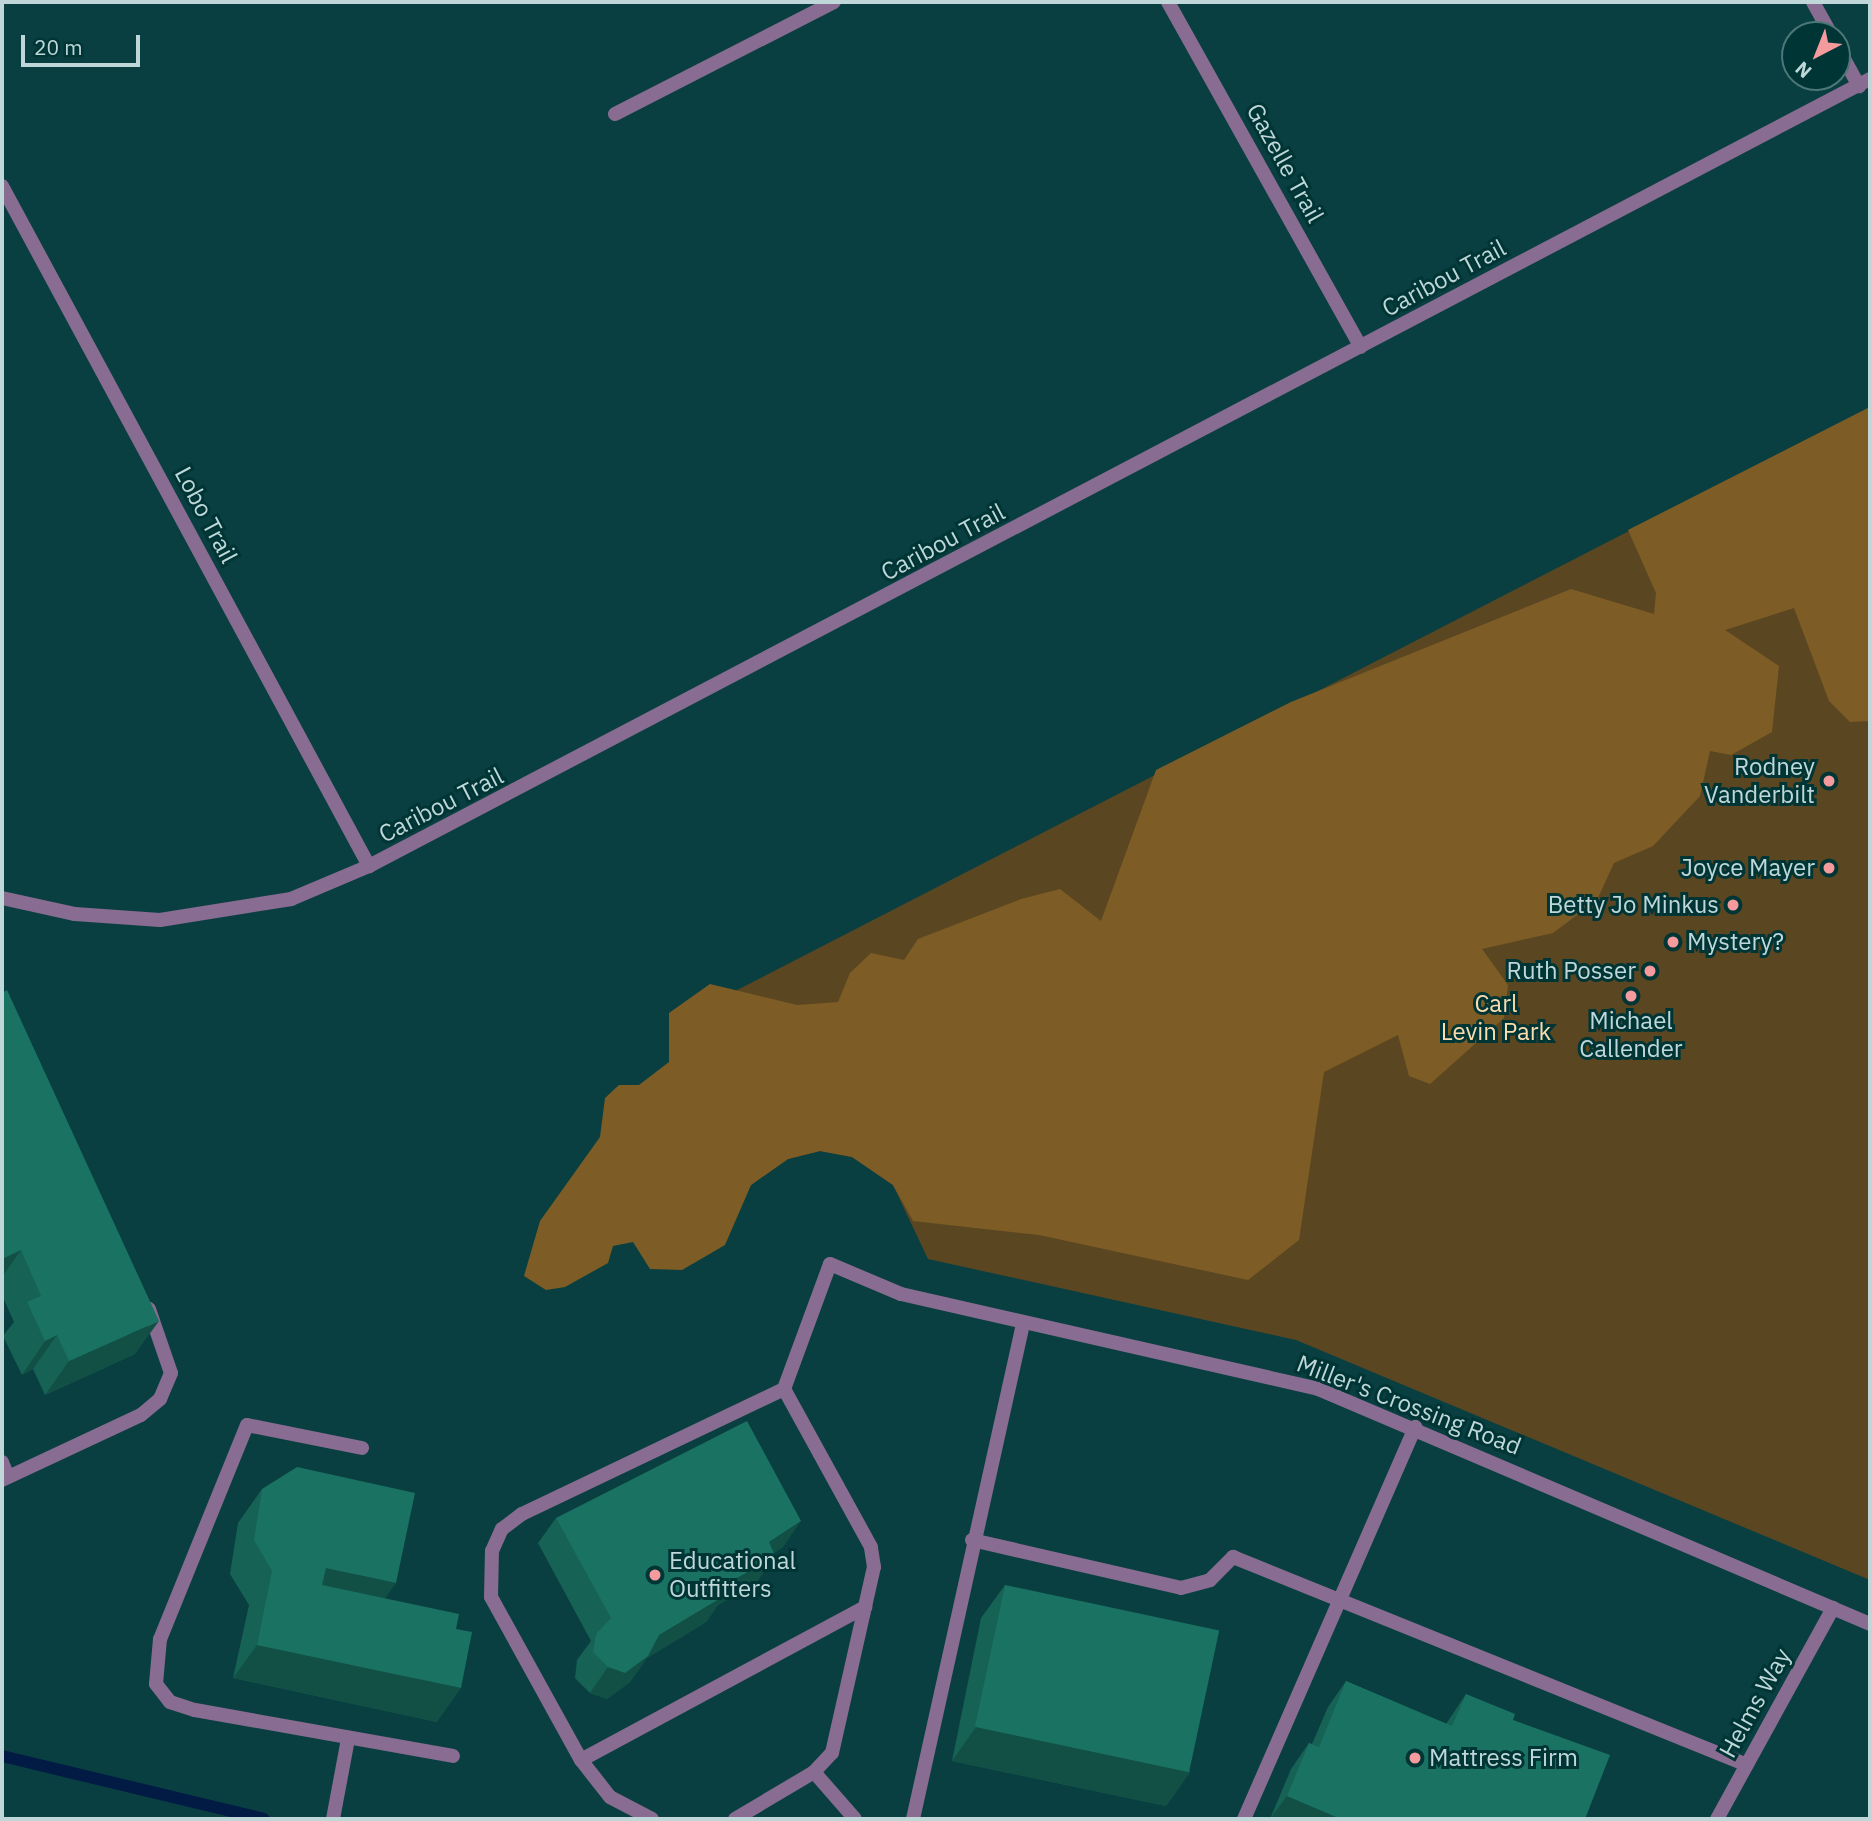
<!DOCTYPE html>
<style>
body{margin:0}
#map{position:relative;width:1872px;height:1821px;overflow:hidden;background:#0a3f41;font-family:"IBM Plex Sans",sans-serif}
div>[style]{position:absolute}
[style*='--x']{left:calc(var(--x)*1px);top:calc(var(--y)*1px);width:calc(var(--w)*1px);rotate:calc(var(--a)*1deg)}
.green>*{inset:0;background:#5b4622}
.forest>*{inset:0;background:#7d5d25}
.stream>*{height:12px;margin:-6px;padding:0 6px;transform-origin:6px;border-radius:6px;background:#011b44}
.lane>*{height:14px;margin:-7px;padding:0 7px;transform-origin:7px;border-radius:7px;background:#896c91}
.street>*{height:14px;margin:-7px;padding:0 7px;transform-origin:7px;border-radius:7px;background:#896c91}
.wall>*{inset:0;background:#166254}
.shaded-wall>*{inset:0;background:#125045}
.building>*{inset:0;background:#1a7262;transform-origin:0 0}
.dots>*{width:19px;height:19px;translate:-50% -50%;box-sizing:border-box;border:4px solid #003536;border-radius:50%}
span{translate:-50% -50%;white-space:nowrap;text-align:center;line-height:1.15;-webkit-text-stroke:6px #003536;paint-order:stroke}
.street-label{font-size:24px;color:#bfd7d8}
.poi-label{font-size:24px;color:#bfd7d8}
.right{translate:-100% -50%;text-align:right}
.left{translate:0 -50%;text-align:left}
.park-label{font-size:24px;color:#fadcae}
.frame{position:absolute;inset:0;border:4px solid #bfd7d8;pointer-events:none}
.north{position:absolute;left:1781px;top:21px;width:70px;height:70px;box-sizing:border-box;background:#003536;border:2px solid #4c7677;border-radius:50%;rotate:222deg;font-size:19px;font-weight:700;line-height:28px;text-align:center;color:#bfd7d8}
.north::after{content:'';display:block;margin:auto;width:24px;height:32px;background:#f59b9d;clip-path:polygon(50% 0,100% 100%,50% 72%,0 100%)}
.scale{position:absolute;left:21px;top:35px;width:119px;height:32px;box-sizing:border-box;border:4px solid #bfd7d8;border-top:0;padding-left:9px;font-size:21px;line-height:24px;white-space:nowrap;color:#bfd7d8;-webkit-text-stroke:5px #003536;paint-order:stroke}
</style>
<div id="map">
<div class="green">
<i style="clip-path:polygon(1870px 407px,1870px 1580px,1296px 1340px,928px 1259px,893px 1185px,852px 1157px,820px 1151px,788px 1159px,751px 1185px,727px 1228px,683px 1018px)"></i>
</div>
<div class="forest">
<i style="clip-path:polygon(1870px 407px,1870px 721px,1850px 722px,1829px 701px,1794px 608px,1725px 630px,1779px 666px,1772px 732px,1731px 755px,1710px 751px,1700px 796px,1653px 846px,1614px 863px,1597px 900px,1553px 933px,1482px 949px,1508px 985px,1504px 1018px,1430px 1084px,1409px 1076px,1398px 1035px,1324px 1072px,1299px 1240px,1248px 1280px,1039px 1235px,913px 1221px,893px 1185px,852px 1157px,820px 1151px,788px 1159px,751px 1185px,725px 1245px,682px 1270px,650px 1269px,633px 1242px,613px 1246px,608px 1263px,565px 1287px,546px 1290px,524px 1276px,540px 1221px,600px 1137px,605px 1098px,619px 1085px,639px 1085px,669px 1062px,669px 1013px,710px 984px,797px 1005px,838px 1002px,850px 973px,871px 953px,904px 960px,918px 939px,1021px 899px,1060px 889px,1101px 921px,1156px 770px,1291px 702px,1571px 589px,1654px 614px,1656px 593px,1628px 530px)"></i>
</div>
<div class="stream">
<i style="--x:2;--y:1756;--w:269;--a:13.5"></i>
</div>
<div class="lane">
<i style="--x:362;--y:1448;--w:117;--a:-168.7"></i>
<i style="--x:247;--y:1425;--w:231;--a:112.1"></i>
<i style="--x:160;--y:1639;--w:45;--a:95.1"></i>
<i style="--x:156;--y:1684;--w:23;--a:52"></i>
<i style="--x:170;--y:1702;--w:26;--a:18"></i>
<i style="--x:195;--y:1710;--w:262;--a:10.1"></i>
<i style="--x:2;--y:1462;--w:16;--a:68"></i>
<i style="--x:2;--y:1480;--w:153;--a:-25.1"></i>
<i style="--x:141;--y:1415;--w:25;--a:-40"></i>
<i style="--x:160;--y:1399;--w:28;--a:-67"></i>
<i style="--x:171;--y:1373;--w:68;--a:-109"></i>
<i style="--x:972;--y:1540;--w:214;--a:12.9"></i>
<i style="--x:1181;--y:1588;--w:30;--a:-15"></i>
<i style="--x:1210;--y:1580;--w:33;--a:-45"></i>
<i style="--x:1233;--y:1557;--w:554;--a:22.03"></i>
<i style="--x:581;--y:1760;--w:323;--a:-28.3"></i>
<i style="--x:814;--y:1772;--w:62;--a:48.9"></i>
<i style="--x:333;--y:1819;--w:81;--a:-79.4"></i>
<i style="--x:652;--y:1819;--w:47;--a:-152.4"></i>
<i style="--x:610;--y:1797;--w:47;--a:-128.1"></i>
<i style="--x:581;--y:1760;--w:186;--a:-118.9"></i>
<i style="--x:491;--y:1597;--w:46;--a:-88.8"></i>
<i style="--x:492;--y:1551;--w:24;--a:-66"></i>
<i style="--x:502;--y:1529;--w:25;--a:-37"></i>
<i style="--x:522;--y:1514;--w:290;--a:-25.5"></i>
<i style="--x:735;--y:1819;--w:92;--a:-30.7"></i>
<i style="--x:814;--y:1772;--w:26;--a:-47"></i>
<i style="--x:832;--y:1753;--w:191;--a:-77.3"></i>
<i style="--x:874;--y:1567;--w:20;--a:-99"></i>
<i style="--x:871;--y:1547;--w:180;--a:-118.8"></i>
<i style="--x:784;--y:1389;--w:133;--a:-69.8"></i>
<i style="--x:913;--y:1819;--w:507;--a:-77.47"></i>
<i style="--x:1244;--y:1819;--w:428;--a:-66.4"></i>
</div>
<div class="street">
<i style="--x:1168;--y:2;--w:395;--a:60.8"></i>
<i style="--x:1813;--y:2;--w:38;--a:61"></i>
<i style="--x:1837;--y:46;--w:46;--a:61.2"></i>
<i style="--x:615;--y:114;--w:246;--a:-27.1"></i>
<i style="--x:2;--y:186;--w:773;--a:61.64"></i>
<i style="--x:2;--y:898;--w:75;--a:12.4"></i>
<i style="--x:75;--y:914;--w:85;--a:4"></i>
<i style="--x:160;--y:920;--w:133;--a:-9.1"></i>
<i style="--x:291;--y:899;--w:85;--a:-22.9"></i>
<i style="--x:369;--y:866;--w:1695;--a:-27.67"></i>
<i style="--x:830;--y:1264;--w:77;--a:22.9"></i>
<i style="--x:901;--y:1294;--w:426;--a:12.8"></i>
<i style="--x:1316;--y:1388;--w:602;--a:23.07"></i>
<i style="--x:1717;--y:1819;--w:241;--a:-61.2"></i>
</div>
<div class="wall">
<i style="clip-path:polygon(2px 993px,135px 1354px,45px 1395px,33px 1369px,22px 1375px,3px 1336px,14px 1322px,2px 1295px)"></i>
<i style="clip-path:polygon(262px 1489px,385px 1598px,437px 1722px,233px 1678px,249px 1605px,230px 1574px,238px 1523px)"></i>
<i style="clip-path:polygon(556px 1518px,783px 1547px,774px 1553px,757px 1582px,718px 1605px,706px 1622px,647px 1658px,630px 1682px,607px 1699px,590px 1693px,575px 1678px,577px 1660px,591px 1641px,538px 1543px)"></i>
<i style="clip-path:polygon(1005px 1585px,1190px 1772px,1166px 1806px,952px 1761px,981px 1618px)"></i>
<i style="clip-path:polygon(1346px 1681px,1446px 1724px,1466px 1694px,1513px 1720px,1585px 1819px,1270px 1819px,1291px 1769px,1309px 1743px,1312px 1744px,1328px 1707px)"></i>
</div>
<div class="shaded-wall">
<i style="clip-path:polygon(21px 1250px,2px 1277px,2px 1262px,4px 1258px)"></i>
<i style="clip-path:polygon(159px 1321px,135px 1354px,45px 1395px,69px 1361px)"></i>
<i style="clip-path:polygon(57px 1335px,33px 1369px,22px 1375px,45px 1341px)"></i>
<i style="clip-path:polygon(801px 1521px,783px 1547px,751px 1568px,769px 1542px)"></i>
<i style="clip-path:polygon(775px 1556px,757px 1582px,718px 1605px,706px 1622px,647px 1658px,630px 1682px,607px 1699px,590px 1693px,608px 1667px,659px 1635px,718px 1589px)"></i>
<i style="clip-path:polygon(326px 1568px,396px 1583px,372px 1617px,303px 1602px)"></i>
<i style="clip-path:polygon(257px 1645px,461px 1688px,437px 1722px,233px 1678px)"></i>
<i style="clip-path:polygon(976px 1727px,1190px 1772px,1166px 1806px,952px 1761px)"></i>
<i style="clip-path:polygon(1287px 1796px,1341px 1819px,1270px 1819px)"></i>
</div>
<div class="building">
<i style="clip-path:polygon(7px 990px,159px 1321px,69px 1361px,57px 1335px,45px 1341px,27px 1302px,41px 1296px,21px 1250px,4px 1258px,2px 1252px,2px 993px)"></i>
<i style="clip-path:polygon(747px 1421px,801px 1521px,769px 1542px,775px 1556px,718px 1589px,724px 1596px,659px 1635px,648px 1656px,625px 1673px,608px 1667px,593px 1652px,596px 1634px,611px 1618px,556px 1518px)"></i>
<i style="clip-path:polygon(297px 1467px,415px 1493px,396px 1583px,326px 1568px,322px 1585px,459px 1614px,456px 1629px,472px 1632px,461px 1688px,257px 1645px,272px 1571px,254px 1540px,262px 1489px)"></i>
<i style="left:1005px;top:1585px;width:219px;height:145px;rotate:12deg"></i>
<i style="clip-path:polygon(1346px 1681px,1452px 1726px,1466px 1694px,1515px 1714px,1513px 1720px,1610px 1755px,1585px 1819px,1341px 1819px,1287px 1796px,1309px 1743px,1319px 1747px)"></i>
</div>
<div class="dots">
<i style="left:1829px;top:781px;background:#f59b9d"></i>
<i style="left:1829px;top:868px;background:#f59b9d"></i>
<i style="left:1733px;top:905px;background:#f59b9d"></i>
<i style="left:1673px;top:942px;background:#f59b9d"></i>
<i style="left:1650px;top:971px;background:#f59b9d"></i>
<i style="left:1631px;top:996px;background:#f59b9d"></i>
<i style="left:655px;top:1575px;background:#f59b9d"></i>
<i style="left:1415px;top:1758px;background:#f59b9d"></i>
</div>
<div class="street-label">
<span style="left:1285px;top:163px;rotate:61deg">Gazelle Trail</span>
<span style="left:1444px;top:278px;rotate:-28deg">Caribou Trail</span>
<span style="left:206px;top:515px;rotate:62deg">Lobo Trail</span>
<span style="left:943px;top:542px;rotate:-28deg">Caribou Trail</span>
<span style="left:441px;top:805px;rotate:-27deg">Caribou Trail</span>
<span style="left:1409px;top:1405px;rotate:21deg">Miller's Crossing Road</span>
<span style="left:1755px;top:1703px;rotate:-61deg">Helms Way</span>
</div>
<div class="poi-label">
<span class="right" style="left:1815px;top:781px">Rodney<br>Vanderbilt</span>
<span class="right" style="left:1815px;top:868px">Joyce Mayer</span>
<span class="right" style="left:1719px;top:905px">Betty Jo Minkus</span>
<span class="left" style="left:1687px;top:942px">Mystery?</span>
<span class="right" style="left:1636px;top:971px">Ruth Posser</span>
<span style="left:1631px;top:1035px">Michael<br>Callender</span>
<span class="left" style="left:669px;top:1575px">Educational<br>Outfitters</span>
<span class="left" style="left:1429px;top:1758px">Mattress Firm</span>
</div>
<div class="park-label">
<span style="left:1496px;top:1018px">Carl<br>Levin Park</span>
</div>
<div class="frame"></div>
<div class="north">N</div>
<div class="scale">20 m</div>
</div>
